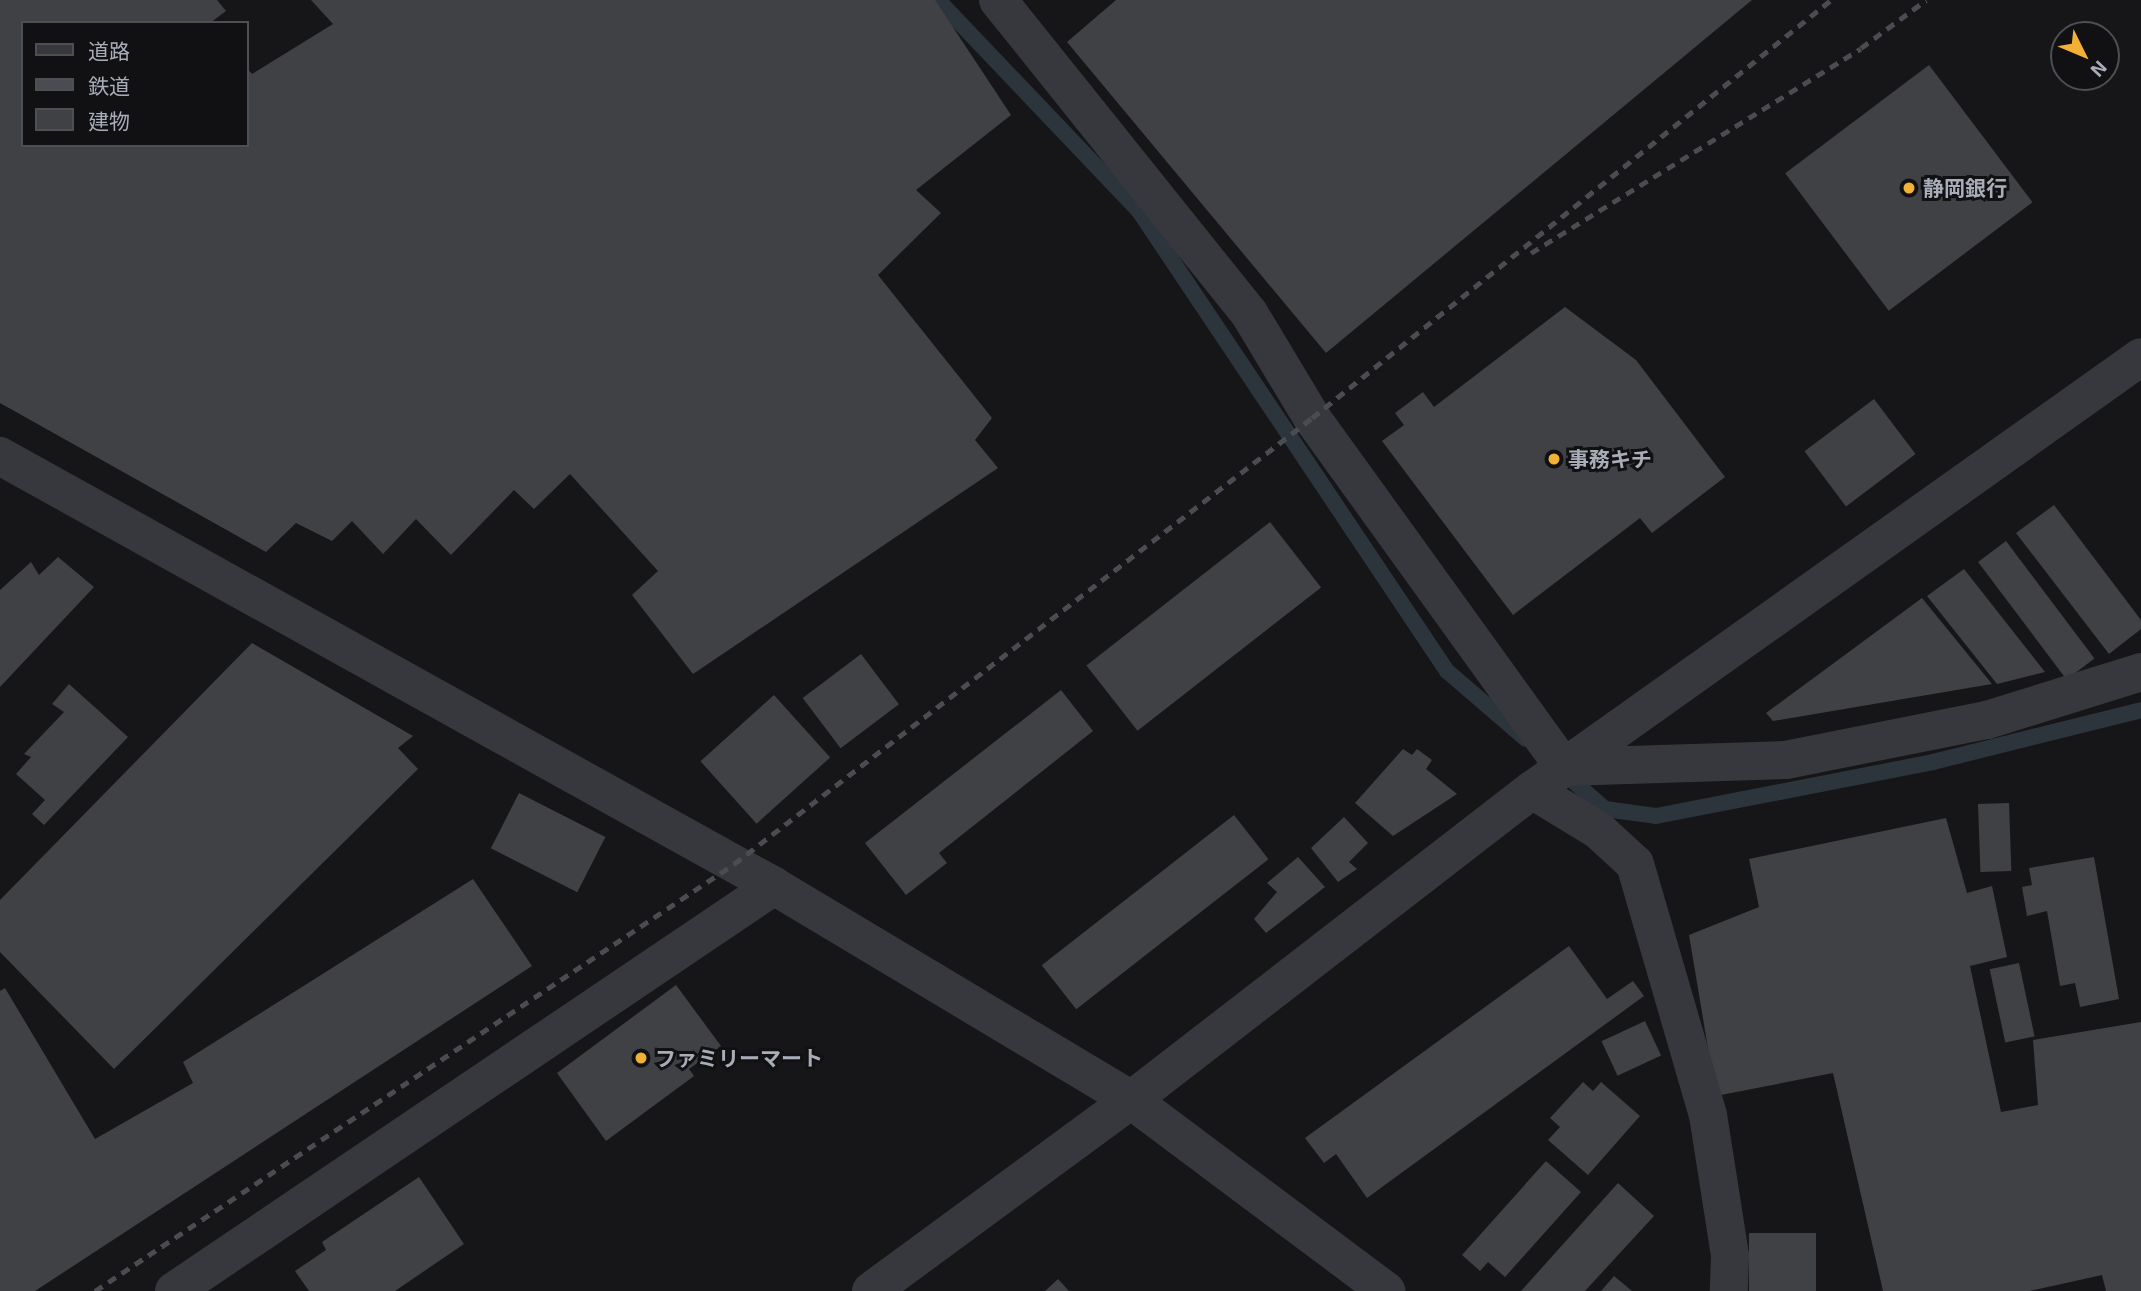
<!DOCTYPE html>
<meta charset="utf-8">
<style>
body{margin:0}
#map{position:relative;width:2141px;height:1291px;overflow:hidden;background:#161618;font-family:"Exo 2","Noto Sans JP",sans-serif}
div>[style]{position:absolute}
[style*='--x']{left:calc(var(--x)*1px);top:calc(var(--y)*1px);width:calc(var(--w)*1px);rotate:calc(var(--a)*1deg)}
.stream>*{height:16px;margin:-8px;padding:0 8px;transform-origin:8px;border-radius:8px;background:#2c353c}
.building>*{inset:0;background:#404145;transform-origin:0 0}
.minor>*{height:38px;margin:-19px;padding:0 19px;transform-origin:19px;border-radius:19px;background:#37383d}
.tertiary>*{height:38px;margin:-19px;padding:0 19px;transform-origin:19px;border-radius:19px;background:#37383d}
.rail>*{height:5px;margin-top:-2.5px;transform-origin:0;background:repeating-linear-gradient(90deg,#4a4c52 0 9px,transparent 0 16px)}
.dots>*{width:19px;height:19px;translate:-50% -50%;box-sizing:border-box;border:4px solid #111113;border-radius:50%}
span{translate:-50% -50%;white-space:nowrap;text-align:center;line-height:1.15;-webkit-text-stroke:6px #111113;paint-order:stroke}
.poi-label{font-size:21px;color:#a8adb8;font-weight:700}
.left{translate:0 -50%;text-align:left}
.legend{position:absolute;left:21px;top:21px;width:228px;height:126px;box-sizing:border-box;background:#111113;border:2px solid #4d4f55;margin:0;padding:9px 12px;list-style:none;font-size:21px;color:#a8adb8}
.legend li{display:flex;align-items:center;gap:14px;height:35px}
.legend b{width:35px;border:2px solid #4d4f55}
.north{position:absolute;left:2050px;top:21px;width:70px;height:70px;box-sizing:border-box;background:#111113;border:2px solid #4d4f55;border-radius:50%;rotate:133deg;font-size:19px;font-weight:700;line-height:28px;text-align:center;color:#a8adb8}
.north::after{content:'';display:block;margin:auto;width:24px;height:32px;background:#f2b134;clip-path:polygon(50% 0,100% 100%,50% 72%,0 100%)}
</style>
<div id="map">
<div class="stream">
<i style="--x:938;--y:0;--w:291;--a:46.4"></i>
<i style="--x:1139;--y:211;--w:554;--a:56.2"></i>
<i style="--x:1447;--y:671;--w:104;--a:40.7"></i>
<i style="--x:1564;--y:773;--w:55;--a:41.3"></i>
<i style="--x:1605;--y:809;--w:51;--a:7.8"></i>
<i style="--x:1656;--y:816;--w:282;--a:-11"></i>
<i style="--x:1933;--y:762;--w:214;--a:-14"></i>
</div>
<div class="building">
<i style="clip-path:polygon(0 0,217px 0,226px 11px,210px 23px,23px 23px,23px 145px,247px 145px,247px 68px,252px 74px,333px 24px,311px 0,935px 0,1011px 115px,916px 190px,941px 213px,878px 275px,992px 418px,975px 440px,998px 468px,693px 674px,632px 595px,658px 571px,570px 474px,534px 509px,514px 490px,451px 555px,416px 519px,383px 554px,352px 521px,332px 541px,296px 523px,266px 552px,0 403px)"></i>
<i style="clip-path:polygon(1116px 0,1752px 0,1326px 353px,1067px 42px)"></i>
<i style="left:1929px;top:65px;width:172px;height:180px;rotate:53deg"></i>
<i style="clip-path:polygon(1565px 307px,1636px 360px,1725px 477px,1652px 533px,1640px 518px,1513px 615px,1382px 441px,1404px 425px,1395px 413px,1423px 392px,1434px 407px)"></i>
<i style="left:1874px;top:399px;width:69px;height:87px;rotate:53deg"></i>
<i style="clip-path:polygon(2054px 505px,2141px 620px,2141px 629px,2109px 654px,2016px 533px)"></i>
<i style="left:1270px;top:522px;width:83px;height:233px;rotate:52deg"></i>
<i style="left:2006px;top:541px;width:147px;height:35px;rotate:53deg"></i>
<i style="clip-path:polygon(58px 557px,94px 587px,0 687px,0 590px,31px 562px,39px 575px)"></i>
<i style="clip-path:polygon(1964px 569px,2045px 672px,1997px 684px,1927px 596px)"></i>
<i style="clip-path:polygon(1922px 598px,1992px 684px,1773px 721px,1766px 713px)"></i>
<i style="clip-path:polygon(252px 643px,413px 736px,398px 748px,418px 769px,114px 1069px,0 952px,0 900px)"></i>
<i style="left:861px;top:654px;width:63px;height:73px;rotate:53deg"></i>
<i style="clip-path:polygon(69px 684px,128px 737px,44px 825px,32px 814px,45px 800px,16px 774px,31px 757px,24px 754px,64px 712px,52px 704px)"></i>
<i style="clip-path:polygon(1061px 690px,1093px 731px,939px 853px,947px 863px,906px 895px,865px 843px)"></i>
<i style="left:774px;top:695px;width:84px;height:99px;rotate:48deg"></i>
<i style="clip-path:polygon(1403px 749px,1412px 755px,1417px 749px,1432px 760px,1426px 769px,1457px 794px,1393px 836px,1355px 803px)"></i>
<i style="left:519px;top:793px;width:97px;height:62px;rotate:27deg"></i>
<i style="left:2009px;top:803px;width:68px;height:31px;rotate:88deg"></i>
<i style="left:1234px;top:815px;width:56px;height:244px;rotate:52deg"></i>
<i style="clip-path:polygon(1344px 817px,1368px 843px,1349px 862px,1357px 869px,1338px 882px,1311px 848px)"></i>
<i style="clip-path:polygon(1946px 818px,1967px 893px,1992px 886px,2007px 957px,1970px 966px,2001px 1112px,2038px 1105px,2033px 1040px,2141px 1022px,2141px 1291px,2106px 1291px,2102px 1275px,2030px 1291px,1883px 1291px,1833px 1073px,1716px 1096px,1689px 935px,1759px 907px,1749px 859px)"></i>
<i style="clip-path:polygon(1298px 857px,1325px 887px,1266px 933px,1254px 919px,1277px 892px,1267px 883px)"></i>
<i style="clip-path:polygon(2094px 857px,2119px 999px,2080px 1007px,2075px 983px,2060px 986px,2047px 911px,2027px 916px,2022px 887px,2032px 885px,2029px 868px)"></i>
<i style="clip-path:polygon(473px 879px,532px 966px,35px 1291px,0 1291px,0 991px,5px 988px,95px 1139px,193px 1083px,183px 1062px)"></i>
<i style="clip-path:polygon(1569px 946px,1607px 999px,1633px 981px,1644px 996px,1367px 1198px,1336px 1154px,1324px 1163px,1305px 1138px)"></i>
<i style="left:2019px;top:963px;width:75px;height:30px;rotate:78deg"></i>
<i style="clip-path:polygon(676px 985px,721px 1046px,689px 1069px,694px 1076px,606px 1141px,557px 1073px)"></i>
<i style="left:1645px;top:1021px;width:38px;height:48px;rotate:65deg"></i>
<i style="clip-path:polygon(1583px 1082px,1593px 1091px,1601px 1082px,1640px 1116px,1588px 1175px,1548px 1140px,1560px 1127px,1550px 1118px)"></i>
<i style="clip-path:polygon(1546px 1161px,1581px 1192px,1505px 1277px,1488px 1262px,1480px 1271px,1462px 1255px)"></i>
<i style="clip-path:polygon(419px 1177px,464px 1244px,395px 1291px,309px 1291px,295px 1271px,326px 1250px,322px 1242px)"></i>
<i style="clip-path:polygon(1618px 1183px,1654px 1216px,1585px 1291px,1521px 1291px)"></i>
<i style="left:1816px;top:1233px;width:58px;height:67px;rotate:90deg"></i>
<i style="clip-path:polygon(1614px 1276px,1632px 1291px,1601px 1291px)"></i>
<i style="clip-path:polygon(1058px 1279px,1069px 1291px,1045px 1291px)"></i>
</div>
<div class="minor">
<i style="--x:998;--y:0;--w:401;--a:51.3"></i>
<i style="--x:1249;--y:313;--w:122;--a:59"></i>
<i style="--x:1312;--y:418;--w:430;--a:54.2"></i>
<i style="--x:1564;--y:767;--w:222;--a:-1.8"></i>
<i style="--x:1786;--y:760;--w:205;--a:-11.3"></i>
<i style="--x:1987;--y:720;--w:161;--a:-17.3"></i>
<i style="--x:1532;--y:790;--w:77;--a:31.2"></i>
<i style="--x:1598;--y:830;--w:50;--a:42.6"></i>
<i style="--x:1635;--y:864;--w:261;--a:73.8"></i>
<i style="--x:1708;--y:1115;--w:143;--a:81.1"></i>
<i style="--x:1730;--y:1256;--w:35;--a:92"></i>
<i style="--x:174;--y:1291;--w:724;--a:-34.02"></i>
</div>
<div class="tertiary">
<i style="--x:0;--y:456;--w:885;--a:29.05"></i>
<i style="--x:774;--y:886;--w:416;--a:30.9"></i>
<i style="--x:1131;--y:1100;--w:319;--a:36.8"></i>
<i style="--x:871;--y:1291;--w:323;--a:-36.3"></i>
<i style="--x:1131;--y:1100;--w:507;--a:-37.71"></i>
<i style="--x:1532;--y:790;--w:747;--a:-35.41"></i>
</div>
<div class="rail">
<i style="--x:1531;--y:253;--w:388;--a:-31.8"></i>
<i style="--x:1861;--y:48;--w:81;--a:-36.4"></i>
<i style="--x:95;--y:1291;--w:769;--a:-33.75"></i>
<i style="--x:734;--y:864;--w:730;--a:-37.65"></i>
<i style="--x:1312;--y:418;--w:666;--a:-38.85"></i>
</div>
<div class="dots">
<i style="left:1909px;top:188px;background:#f2b134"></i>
<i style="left:1554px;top:459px;background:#f2b134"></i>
<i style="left:641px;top:1058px;background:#f2b134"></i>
</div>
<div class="poi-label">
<span class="left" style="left:1923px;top:188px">静岡銀行</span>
<span class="left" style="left:1568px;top:459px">事務キチ</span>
<span class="left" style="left:655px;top:1058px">ファミリーマート</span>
</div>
<ul class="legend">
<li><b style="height:9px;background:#37383d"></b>道路</li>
<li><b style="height:9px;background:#4a4c52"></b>鉄道</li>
<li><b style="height:19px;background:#404145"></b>建物</li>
</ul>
<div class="north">N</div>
</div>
